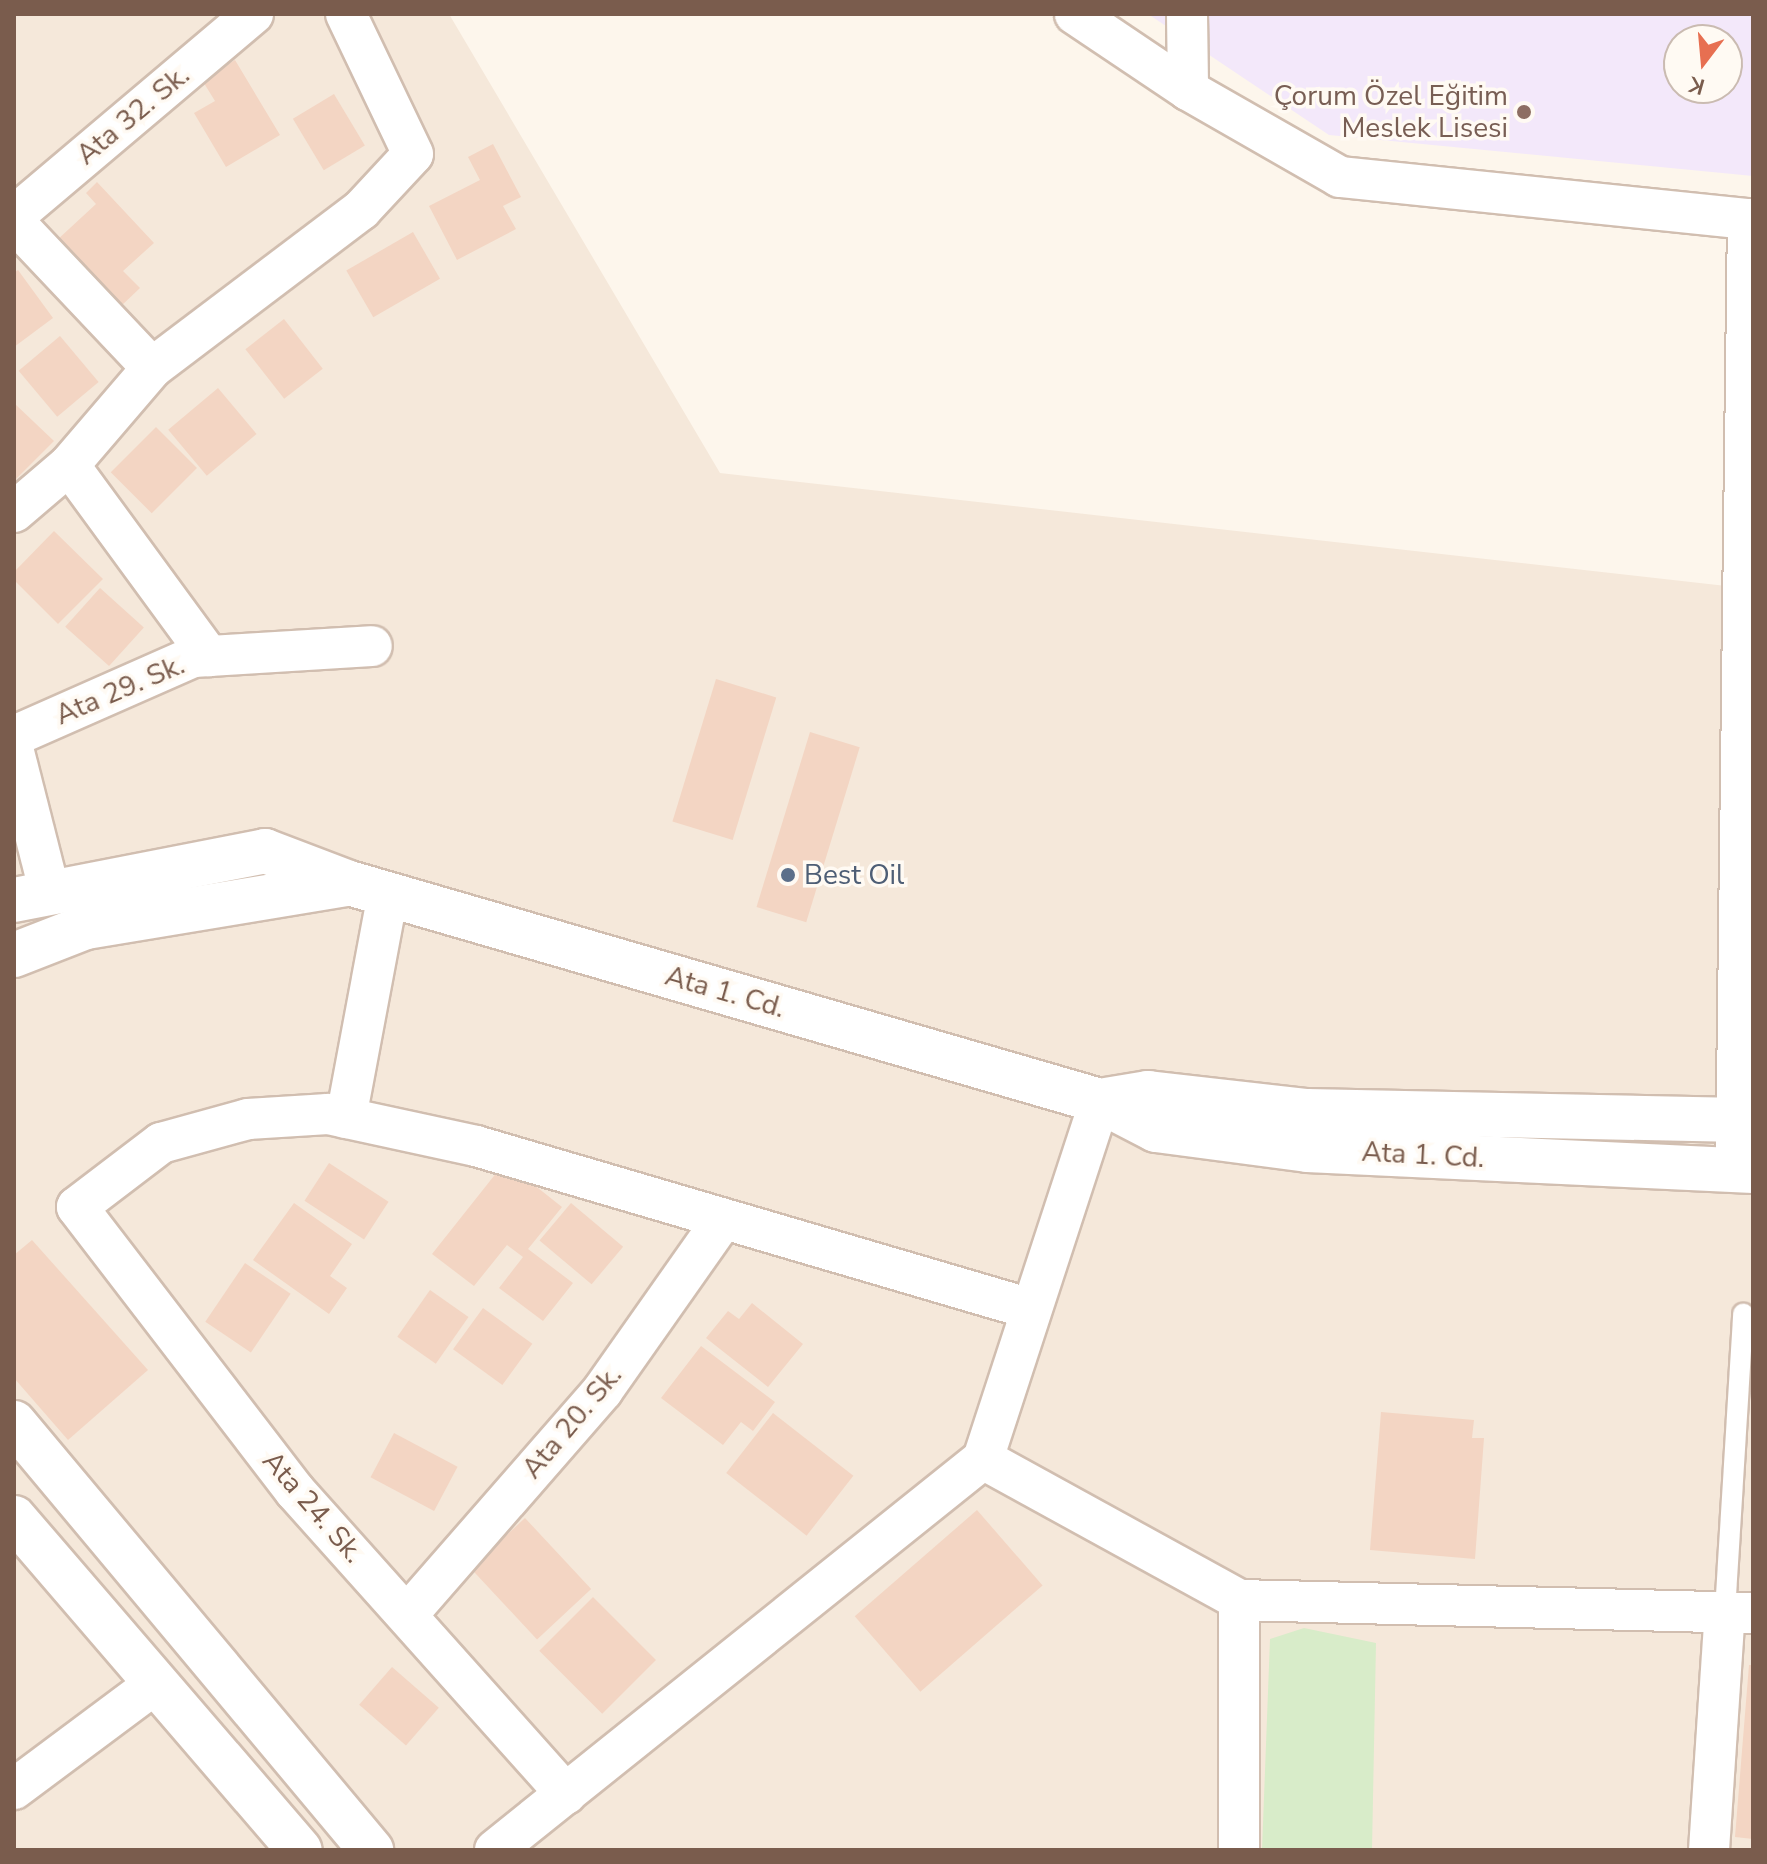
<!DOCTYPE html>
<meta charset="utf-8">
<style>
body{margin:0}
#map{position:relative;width:1767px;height:1864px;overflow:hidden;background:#fdf6ec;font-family:"Nunito Sans",sans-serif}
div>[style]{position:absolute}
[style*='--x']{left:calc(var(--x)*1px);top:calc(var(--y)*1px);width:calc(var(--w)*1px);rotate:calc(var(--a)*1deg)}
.residential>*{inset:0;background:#f5e8da}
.education>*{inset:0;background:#f3e8fa}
.green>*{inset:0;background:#d8ecc9}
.building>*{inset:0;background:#f3d5c3;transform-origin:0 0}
.roads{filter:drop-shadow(2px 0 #d1beb0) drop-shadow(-2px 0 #d1beb0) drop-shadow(0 2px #d1beb0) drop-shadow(0 -2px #d1beb0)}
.service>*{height:20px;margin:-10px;padding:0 10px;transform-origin:10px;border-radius:10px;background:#fff}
.minor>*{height:40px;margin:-20px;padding:0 20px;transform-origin:20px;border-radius:20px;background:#fff}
.tertiary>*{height:44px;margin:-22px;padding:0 22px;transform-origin:22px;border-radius:22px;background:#fff}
.dots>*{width:22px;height:22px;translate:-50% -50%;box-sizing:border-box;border:4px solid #fffaf3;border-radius:50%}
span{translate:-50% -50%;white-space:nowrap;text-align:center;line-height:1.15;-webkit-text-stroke:7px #fffaf3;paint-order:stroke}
.education-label{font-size:28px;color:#785e54}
.right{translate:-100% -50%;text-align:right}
.street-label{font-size:28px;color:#7a5c4d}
.service-label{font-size:28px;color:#4e5e75}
.left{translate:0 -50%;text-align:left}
.frame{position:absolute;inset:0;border:16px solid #7a5c4d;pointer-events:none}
.north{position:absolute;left:1663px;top:24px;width:80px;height:80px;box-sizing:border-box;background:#fffaf3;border:2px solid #cabbb1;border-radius:50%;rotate:196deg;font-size:22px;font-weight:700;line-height:32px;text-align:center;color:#7a5c4d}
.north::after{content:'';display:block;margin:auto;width:28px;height:36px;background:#e76f51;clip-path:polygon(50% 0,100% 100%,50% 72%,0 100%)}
</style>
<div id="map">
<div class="residential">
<i style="clip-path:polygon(14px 14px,449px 14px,720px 473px,1753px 589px,1753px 1850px,14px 1850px)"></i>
</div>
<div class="education">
<i style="clip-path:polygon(evenodd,1148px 14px,1753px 14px,1753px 176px,1329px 135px,1148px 14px,1679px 40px,1727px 40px,1727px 88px,1679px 88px,1679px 40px)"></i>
</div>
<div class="green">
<i style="clip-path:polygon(1304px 1628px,1376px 1643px,1372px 1850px,1262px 1850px,1270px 1639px)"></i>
</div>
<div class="building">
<i style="clip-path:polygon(235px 60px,280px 135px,226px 167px,194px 113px,215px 101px,202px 80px)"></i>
<i style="left:334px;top:94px;width:60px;height:48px;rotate:59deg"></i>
<i style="clip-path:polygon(493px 144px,521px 197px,503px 206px,516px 229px,457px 260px,429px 206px,480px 180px,468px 157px)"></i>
<i style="clip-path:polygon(97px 182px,154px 243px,123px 271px,140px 288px,119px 308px,56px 241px,96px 204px,86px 193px)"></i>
<i style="left:413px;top:232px;width:54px;height:77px;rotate:60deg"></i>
<i style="clip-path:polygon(18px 270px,53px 318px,14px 347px,14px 273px)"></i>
<i style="left:284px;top:319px;width:63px;height:49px;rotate:52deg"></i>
<i style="left:60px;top:336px;width:60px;height:54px;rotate:50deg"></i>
<i style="left:218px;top:388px;width:60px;height:65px;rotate:50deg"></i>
<i style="clip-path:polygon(14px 403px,54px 441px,14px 481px)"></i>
<i style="left:156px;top:427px;width:58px;height:64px;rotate:45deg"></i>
<i style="clip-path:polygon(54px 531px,103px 579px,58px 624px,14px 580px,14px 572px)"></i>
<i style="left:100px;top:588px;width:59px;height:52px;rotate:42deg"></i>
<i style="left:716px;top:679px;width:63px;height:149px;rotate:17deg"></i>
<i style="left:810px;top:732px;width:52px;height:183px;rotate:17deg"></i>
<i style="clip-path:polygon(505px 1162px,562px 1207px,528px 1249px,573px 1283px,543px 1321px,499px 1288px,523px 1257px,507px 1245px,474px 1286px,432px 1254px)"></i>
<i style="left:329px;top:1163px;width:71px;height:45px;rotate:33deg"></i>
<i style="clip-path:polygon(294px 1203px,352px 1244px,330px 1276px,347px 1288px,329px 1314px,253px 1260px)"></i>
<i style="left:571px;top:1203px;width:68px;height:49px;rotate:40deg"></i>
<i style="clip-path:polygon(32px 1240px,148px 1370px,68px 1440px,14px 1378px,14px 1255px)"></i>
<i style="left:245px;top:1263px;width:55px;height:71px;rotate:34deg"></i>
<i style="left:430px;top:1290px;width:47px;height:57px;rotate:35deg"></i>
<i style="clip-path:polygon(752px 1303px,803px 1344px,768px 1387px,706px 1338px,728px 1311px,739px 1319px)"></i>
<i style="left:483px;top:1308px;width:61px;height:51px;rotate:36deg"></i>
<i style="clip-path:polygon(701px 1346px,775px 1402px,753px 1431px,741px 1422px,723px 1445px,661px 1398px)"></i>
<i style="clip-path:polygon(1381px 1412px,1474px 1420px,1472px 1438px,1484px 1438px,1475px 1559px,1370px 1550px)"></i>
<i style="left:773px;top:1413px;width:102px;height:76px;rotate:38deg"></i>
<i style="left:394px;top:1433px;width:72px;height:50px;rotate:28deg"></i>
<i style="left:977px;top:1510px;width:100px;height:162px;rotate:49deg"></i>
<i style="left:525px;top:1518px;width:97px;height:74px;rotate:47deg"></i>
<i style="left:593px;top:1597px;width:89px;height:76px;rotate:45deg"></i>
<i style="clip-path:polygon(1749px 1665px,1753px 1665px,1753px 1839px,1735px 1837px)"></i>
<i style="left:392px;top:1667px;width:62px;height:50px;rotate:41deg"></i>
</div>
<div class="roads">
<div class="service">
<i style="--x:1725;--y:1612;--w:299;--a:-86.5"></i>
</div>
<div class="minor">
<i style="--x:1075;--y:14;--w:136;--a:33.9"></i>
<i style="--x:1188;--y:90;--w:175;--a:29.8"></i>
<i style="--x:1340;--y:177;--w:415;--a:5.9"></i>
<i style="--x:1187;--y:14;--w:76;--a:89.2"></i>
<i style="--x:14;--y:216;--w:313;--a:-40.2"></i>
<i style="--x:14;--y:222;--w:201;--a:46.6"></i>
<i style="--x:69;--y:465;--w:237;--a:53.8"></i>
<i style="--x:14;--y:512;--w:72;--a:-40.5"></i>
<i style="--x:69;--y:465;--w:128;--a:-49.4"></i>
<i style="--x:152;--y:368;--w:262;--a:-37.1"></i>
<i style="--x:361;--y:210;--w:76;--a:-47.1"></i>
<i style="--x:413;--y:154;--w:155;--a:-115.6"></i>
<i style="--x:14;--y:736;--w:196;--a:-23.8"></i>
<i style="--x:193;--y:657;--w:179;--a:-3.5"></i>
<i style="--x:14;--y:752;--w:146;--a:75.7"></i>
<i style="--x:346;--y:1118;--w:228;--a:-79.4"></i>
<i style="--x:1736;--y:1170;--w:951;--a:-89.28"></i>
<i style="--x:983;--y:1459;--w:377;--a:-71.9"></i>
<i style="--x:1239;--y:1600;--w:514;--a:1.45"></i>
<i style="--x:407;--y:1615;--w:298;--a:-48.9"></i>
<i style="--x:603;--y:1390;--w:209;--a:-54.9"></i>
<i style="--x:14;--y:1789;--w:176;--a:-36.7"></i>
<i style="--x:566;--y:1794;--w:407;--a:-131.8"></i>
<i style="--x:295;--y:1491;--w:358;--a:-127.5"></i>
<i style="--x:77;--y:1207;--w:106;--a:-37.3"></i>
<i style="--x:161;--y:1143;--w:90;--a:-15.4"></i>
<i style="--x:248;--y:1119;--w:80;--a:-3.6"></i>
<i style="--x:328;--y:1114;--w:151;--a:12.2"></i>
<i style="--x:476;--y:1146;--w:578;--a:16.37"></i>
<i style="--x:495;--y:1850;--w:625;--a:-38.7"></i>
<i style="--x:983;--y:1459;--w:292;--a:28.8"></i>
<i style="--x:1239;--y:1600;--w:250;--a:90"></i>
<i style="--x:1709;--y:1850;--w:239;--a:-86.2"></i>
</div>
<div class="tertiary">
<i style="--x:14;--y:900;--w:256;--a:-11"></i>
<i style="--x:265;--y:851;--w:90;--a:20.9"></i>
<i style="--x:349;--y:883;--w:782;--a:16.19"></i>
<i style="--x:1100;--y:1101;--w:63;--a:27.4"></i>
<i style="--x:1156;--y:1130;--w:153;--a:7.5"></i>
<i style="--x:1308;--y:1150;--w:445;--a:2.7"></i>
<i style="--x:14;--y:955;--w:77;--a:-21.3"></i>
<i style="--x:86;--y:927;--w:265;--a:-9.4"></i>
<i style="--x:1100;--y:1101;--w:49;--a:-9.5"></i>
<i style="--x:1148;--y:1093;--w:160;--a:6.5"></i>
<i style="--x:1307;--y:1111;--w:446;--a:1.2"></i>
<i style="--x:14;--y:1423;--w:557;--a:50.1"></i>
<i style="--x:14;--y:1518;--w:438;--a:49.3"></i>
</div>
</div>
<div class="dots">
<i style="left:1524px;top:112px;background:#8d6e63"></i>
<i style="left:788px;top:875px;background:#5c6f8a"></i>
</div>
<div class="education-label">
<span class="right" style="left:1508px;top:112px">Çorum Özel Eğitim<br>Meslek Lisesi</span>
</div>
<div class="street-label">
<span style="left:133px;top:115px;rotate:-40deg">Ata 32. Sk.</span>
<span style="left:120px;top:690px;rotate:-23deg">Ata 29. Sk.</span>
<span style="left:725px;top:992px;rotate:16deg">Ata 1. Cd.</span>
<span style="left:1423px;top:1155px;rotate:3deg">Ata 1. Cd.</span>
<span style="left:572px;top:1422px;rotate:-50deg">Ata 20. Sk.</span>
<span style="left:313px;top:1507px;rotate:49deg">Ata 24. Sk.</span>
</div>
<div class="service-label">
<span class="left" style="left:804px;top:875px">Best Oil</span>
</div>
<div class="frame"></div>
<div class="north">K</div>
</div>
